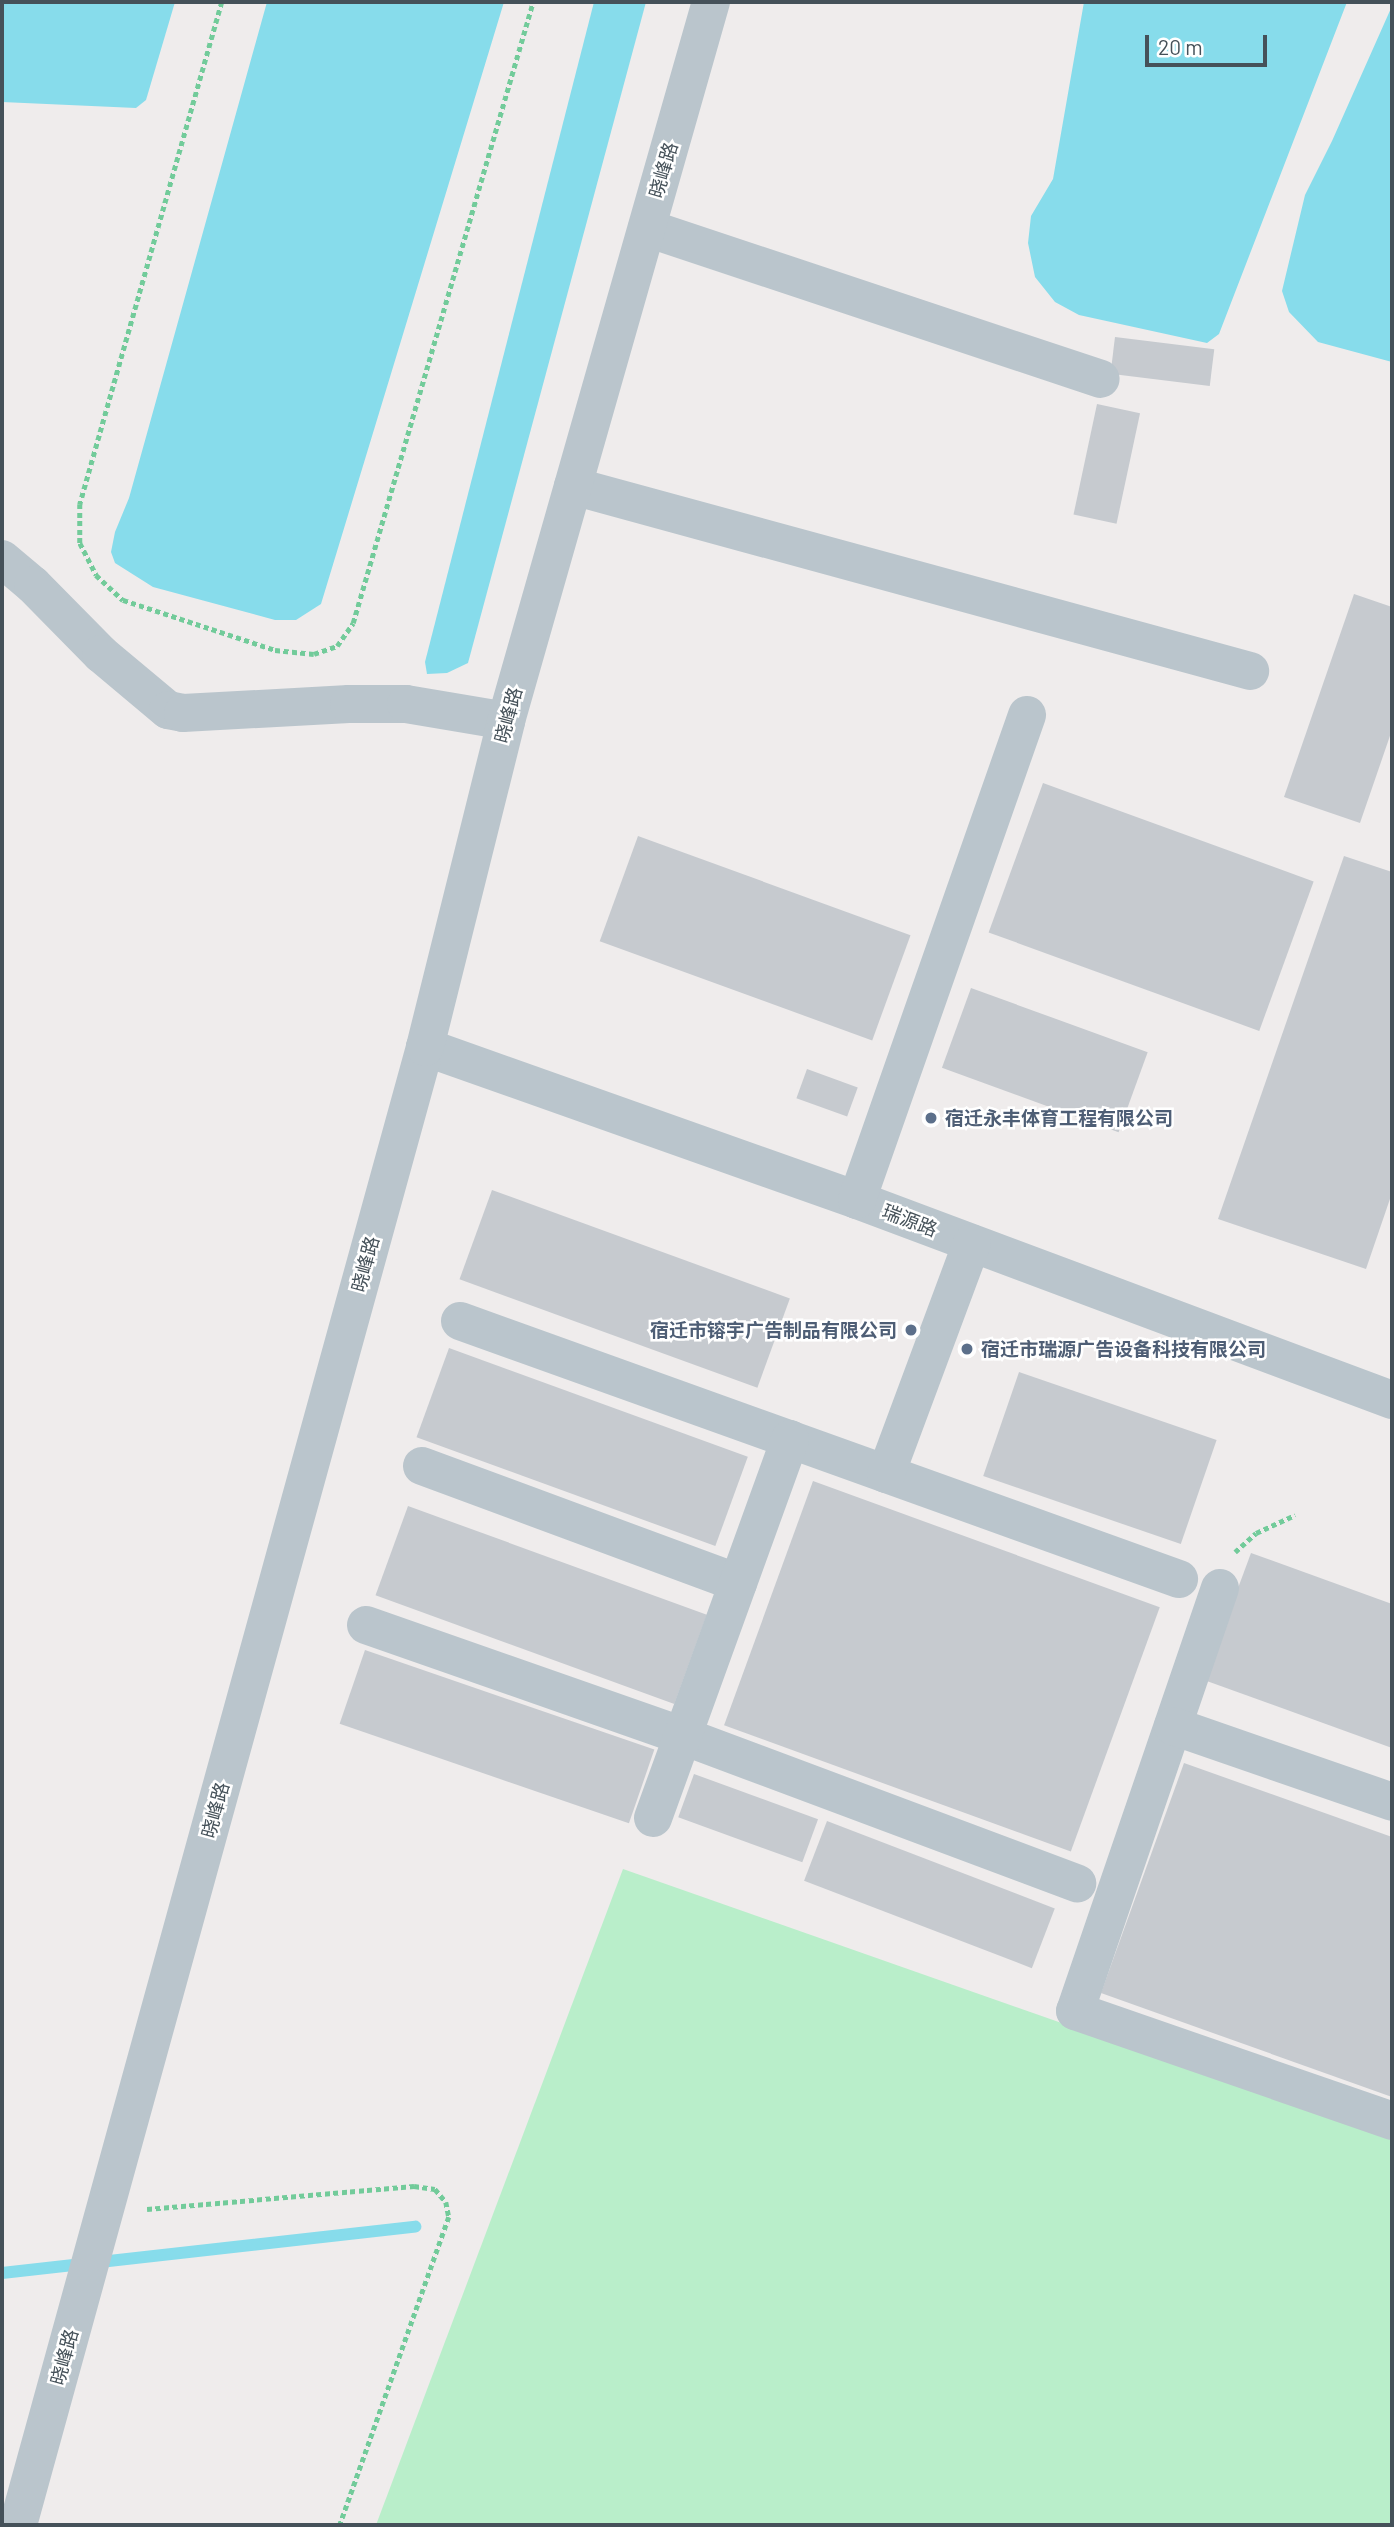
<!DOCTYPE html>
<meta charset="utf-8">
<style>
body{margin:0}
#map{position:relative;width:1394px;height:2527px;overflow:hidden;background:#efecec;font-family:Barlow,"Noto Sans SC",sans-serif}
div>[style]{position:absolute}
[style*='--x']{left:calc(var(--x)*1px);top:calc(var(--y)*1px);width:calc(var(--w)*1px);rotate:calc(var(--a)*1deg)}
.green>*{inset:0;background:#b9eeca}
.water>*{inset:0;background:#87dceb}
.stream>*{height:12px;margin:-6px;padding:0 6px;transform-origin:6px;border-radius:6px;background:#87dceb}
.building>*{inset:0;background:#c6cacf;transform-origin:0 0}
.path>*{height:4.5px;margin-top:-2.25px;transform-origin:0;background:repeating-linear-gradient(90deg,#72cb9a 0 5px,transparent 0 8.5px)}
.minor>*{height:38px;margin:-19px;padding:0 19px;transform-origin:19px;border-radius:19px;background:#bac5cc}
.dots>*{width:19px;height:19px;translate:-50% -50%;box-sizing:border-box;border:4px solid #fff;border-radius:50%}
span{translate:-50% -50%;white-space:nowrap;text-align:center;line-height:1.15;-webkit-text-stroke:5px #fff;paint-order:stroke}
.street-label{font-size:19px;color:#455159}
.service-label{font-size:19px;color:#4e5e75;font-weight:700}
.left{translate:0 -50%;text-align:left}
.right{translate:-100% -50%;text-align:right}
.frame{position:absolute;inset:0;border:4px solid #455159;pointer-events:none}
.scale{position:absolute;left:1145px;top:35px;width:122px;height:32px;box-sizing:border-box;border:4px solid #455159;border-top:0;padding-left:9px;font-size:21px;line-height:24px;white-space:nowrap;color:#455159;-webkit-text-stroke:5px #fff;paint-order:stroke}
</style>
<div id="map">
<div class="green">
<i style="clip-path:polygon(623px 1869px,1392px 2139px,1392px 2525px,376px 2525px)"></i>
</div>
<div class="water">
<i style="clip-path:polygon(2px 2px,175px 2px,146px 100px,136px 108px,2px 102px)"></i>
<i style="clip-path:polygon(267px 2px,504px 2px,321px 604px,296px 620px,275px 620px,153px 587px,115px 563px,111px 552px,115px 532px,129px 498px)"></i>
<i style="clip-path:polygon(594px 2px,646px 2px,468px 663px,447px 673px,427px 674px,425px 662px)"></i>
<i style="clip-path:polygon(1084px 2px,1347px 2px,1219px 334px,1207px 343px,1079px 315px,1055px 302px,1035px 277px,1028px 243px,1031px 216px,1053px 179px)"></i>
<i style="clip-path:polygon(1392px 6px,1392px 362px,1318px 342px,1289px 312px,1282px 291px,1305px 195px,1332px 141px)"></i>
</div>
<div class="stream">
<i style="--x:2;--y:2273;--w:416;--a:-6.4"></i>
</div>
<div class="building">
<i style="left:1115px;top:337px;width:100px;height:37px;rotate:7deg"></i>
<i style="left:1097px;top:404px;width:44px;height:113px;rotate:12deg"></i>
<i style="clip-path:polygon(1354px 594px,1392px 607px,1392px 730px,1360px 823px,1284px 797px)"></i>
<i style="left:1043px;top:783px;width:288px;height:159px;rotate:20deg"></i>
<i style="left:638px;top:836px;width:290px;height:112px;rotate:20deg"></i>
<i style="clip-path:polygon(1344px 856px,1392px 872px,1392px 1193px,1366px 1269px,1218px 1219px)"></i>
<i style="left:971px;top:988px;width:188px;height:85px;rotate:20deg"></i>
<i style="left:807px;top:1069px;width:54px;height:31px;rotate:20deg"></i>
<i style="left:492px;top:1190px;width:317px;height:95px;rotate:20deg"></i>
<i style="left:449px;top:1348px;width:318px;height:95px;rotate:20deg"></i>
<i style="left:1019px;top:1372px;width:209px;height:110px;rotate:19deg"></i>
<i style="left:813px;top:1481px;width:369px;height:260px;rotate:20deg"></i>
<i style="left:408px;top:1506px;width:318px;height:95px;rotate:20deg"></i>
<i style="clip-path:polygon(1251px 1553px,1392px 1604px,1392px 1748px,1204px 1680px)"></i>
<i style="left:365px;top:1650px;width:306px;height:78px;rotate:19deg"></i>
<i style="clip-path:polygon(1184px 1763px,1392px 1837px,1392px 2097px,1101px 1993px)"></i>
<i style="left:694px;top:1774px;width:132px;height:46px;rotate:20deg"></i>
<i style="left:827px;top:1821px;width:244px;height:64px;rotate:21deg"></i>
</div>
<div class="path">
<i style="--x:222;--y:2;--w:522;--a:105.79"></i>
<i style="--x:80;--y:504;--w:39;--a:90"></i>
<i style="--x:80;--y:543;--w:36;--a:63"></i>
<i style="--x:96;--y:575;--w:37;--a:43"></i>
<i style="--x:123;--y:600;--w:160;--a:18.2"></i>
<i style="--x:275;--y:650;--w:39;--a:6"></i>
<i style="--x:314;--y:654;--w:24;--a:-19"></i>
<i style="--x:337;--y:646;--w:28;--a:-55"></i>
<i style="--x:353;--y:623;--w:647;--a:-73.84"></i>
<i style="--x:1235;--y:1552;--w:28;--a:-42"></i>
<i style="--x:1256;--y:1533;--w:43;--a:-24.8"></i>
<i style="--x:147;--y:2209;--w:268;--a:-4.9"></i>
<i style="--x:414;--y:2186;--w:21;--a:8"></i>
<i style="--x:435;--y:2189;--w:17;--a:50"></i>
<i style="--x:446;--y:2202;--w:15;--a:79"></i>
<i style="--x:449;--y:2217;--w:327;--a:109.5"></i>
</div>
<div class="minor">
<i style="--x:647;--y:228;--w:478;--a:18.4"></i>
<i style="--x:573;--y:486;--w:702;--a:15.28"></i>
<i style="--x:2;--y:559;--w:40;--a:40"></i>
<i style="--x:33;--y:585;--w:97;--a:45.4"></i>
<i style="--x:101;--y:654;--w:87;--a:39.9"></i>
<i style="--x:168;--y:710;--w:15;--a:11"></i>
<i style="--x:183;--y:713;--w:166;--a:-3.1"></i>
<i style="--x:349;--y:704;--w:57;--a:0"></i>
<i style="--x:406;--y:704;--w:101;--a:9.6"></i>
<i style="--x:425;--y:1047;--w:458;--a:19.5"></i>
<i style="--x:857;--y:1200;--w:571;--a:20.5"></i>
<i style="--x:857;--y:1200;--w:514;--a:-70.68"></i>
<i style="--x:460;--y:1321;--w:764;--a:19.74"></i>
<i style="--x:422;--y:1466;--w:337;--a:20.3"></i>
<i style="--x:886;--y:1474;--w:246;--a:-69.6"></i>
<i style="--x:1220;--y:1588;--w:447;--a:108.9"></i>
<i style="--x:1075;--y:2011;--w:336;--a:19.1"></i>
<i style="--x:366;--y:1625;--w:336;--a:19.3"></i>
<i style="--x:683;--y:1736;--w:421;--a:20.5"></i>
<i style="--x:1173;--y:1726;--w:232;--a:19.1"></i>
<i style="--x:653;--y:1818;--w:403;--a:-70.1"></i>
<i style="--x:18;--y:2525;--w:1533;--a:-74.6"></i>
<i style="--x:425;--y:1047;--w:336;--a:-76"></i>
<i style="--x:506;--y:721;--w:748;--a:-74.09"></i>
</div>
<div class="dots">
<i style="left:931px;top:1118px;background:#5c6f8a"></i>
<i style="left:911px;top:1330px;background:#5c6f8a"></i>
<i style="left:967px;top:1349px;background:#5c6f8a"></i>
</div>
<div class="street-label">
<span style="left:663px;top:170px;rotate:-74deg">晓峰路</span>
<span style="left:508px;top:715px;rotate:-75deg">晓峰路</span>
<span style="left:910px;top:1220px;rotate:21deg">瑞源路</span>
<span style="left:365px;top:1264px;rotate:-75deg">晓峰路</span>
<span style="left:215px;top:1810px;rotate:-75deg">晓峰路</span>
<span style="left:64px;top:2357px;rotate:-75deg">晓峰路</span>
</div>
<div class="service-label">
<span class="left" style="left:945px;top:1118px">宿迁永丰体育工程有限公司</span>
<span class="right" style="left:897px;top:1330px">宿迁市镕宇广告制品有限公司</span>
<span class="left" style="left:981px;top:1349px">宿迁市瑞源广告设备科技有限公司</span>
</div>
<div class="frame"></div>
<div class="scale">20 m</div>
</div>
